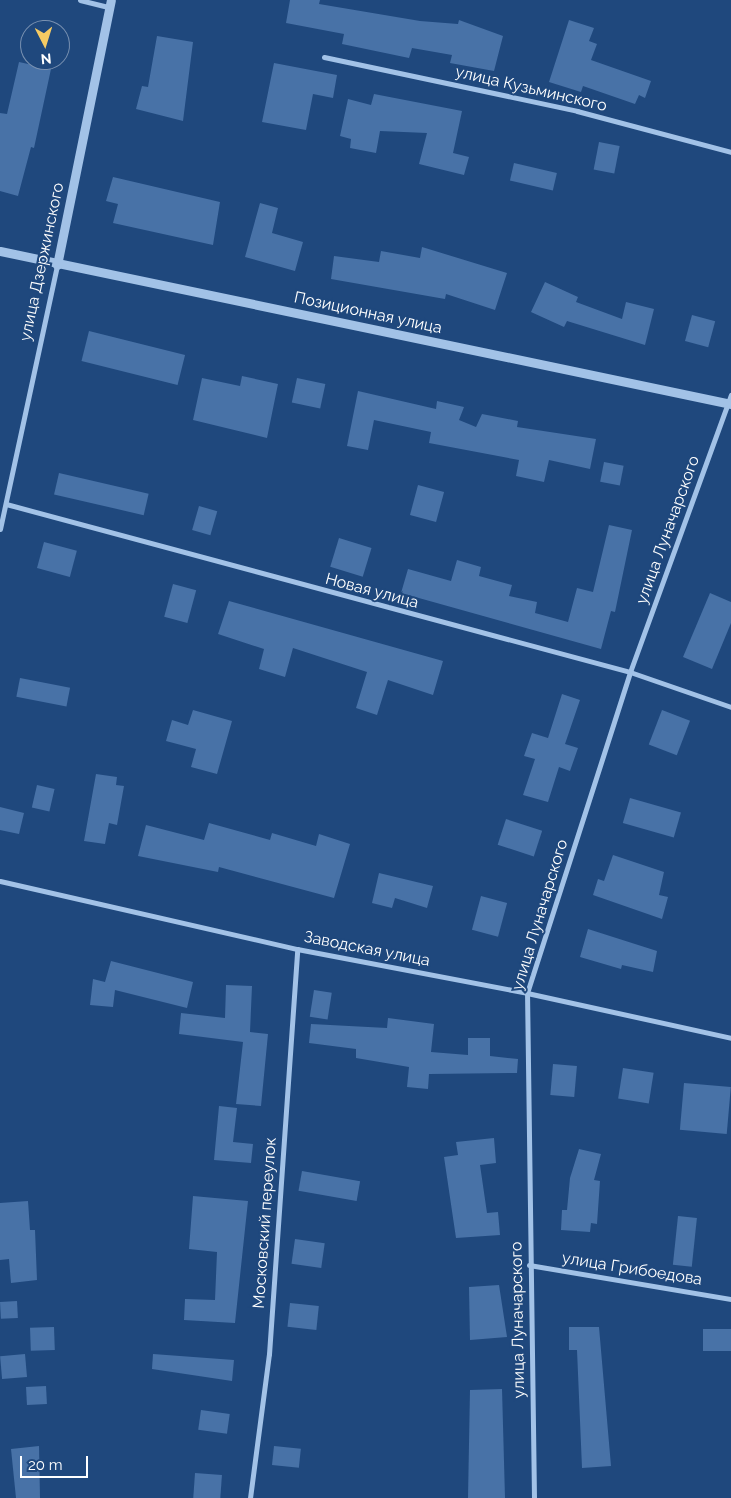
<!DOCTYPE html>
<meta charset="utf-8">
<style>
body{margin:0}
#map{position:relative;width:731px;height:1498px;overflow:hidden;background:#1f487d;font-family:Raleway,sans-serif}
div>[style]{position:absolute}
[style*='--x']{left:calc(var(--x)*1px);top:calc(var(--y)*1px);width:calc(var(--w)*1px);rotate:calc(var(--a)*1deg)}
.building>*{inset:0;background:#4872a7;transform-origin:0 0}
.minor>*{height:5px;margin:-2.5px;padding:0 2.5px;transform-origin:2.5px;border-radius:2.5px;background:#a2c2e7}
.tertiary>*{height:9px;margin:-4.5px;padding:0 4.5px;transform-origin:4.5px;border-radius:4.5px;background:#a2c2e7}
span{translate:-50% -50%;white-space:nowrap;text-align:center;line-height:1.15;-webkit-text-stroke:4px #1f487d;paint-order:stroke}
.street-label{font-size:16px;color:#fff}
.north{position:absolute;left:20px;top:20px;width:50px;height:50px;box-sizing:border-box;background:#1f487d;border:1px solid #7991b1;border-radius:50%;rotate:175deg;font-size:14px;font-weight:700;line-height:20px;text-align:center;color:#fff}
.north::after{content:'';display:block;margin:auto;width:18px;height:22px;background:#f5ca63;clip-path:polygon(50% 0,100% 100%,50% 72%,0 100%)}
.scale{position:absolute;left:20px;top:1456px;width:68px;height:22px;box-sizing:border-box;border:2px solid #fff;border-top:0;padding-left:6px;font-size:15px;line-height:18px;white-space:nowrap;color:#fff;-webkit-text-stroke:4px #1f487d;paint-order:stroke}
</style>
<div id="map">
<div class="building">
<i style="clip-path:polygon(290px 0,320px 0,319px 4px,420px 21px,458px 24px,459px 20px,503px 36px,494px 71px,450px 63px,452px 55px,412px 48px,409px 58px,342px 44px,344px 34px,286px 23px)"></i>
<i style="clip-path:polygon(569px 20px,594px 28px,589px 41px,597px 44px,591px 60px,651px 81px,645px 98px,639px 95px,635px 104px,583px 86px,581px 92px,549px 82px)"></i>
<i style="clip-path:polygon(157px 36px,193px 42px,183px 121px,136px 109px,142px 86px,148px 87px)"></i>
<i style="clip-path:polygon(19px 62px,51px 69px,34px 148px,31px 147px,18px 196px,0 191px,0 113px,7px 114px)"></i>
<i style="clip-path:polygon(274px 63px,337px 75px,333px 98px,313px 94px,306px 130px,262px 122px)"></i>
<i style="clip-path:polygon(374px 94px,462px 111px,453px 153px,469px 157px,464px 175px,419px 164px,427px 133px,380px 131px,376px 153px,350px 148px,351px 139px,340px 136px,348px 99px,371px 105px)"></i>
<i style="left:599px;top:142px;width:21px;height:28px;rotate:11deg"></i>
<i style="left:514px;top:163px;width:44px;height:18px;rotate:13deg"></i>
<i style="clip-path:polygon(113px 177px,220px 202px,213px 245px,113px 223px,118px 204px,106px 201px)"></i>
<i style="clip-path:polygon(260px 203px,278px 208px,272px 233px,303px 242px,295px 271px,245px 257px)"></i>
<i style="clip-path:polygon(422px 247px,507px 273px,495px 310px,446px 294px,445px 299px,331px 279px,334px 256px,379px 262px,381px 251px,420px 258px)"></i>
<i style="clip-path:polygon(545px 282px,578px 297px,576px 302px,622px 319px,626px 302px,654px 309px,645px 345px,567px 321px,564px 327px,531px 312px)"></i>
<i style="left:692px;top:315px;width:24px;height:27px;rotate:15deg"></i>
<i style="left:89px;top:331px;width:99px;height:31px;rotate:14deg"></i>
<i style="clip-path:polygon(242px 376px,278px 384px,267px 438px,193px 420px,202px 378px,240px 386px)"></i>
<i style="left:297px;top:378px;width:29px;height:25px;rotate:12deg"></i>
<i style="clip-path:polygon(358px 391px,436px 409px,437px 401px,464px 407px,459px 420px,476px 427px,482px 414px,518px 421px,517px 427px,596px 439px,590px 469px,549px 460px,544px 482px,516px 476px,519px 460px,429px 443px,431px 432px,374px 420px,368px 450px,347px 446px)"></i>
<i style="left:604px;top:462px;width:20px;height:20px;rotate:11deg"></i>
<i style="left:59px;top:473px;width:92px;height:22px;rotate:13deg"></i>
<i style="left:418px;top:485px;width:27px;height:31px;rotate:15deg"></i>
<i style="left:199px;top:506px;width:19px;height:25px;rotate:16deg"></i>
<i style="clip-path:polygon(609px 525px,632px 530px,615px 612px,611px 611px,601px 649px,401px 593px,408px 569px,451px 581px,457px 560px,481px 567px,479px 576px,512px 585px,509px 596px,537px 602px,535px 613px,568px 622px,577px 588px,593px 592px)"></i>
<i style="left:339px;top:538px;width:34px;height:30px;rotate:17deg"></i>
<i style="left:44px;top:542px;width:34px;height:27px;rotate:15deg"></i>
<i style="left:173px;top:584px;width:24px;height:34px;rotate:15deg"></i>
<i style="clip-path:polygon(710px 593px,731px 602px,731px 623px,712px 669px,683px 657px)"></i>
<i style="clip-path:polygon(229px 601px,443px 661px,433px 695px,388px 680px,377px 715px,356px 708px,367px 672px,293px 648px,285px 677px,259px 669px,264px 649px,218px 634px)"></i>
<i style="left:20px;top:678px;width:51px;height:19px;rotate:11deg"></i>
<i style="clip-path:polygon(562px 694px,580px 700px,565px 744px,578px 748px,570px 771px,559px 767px,548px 802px,523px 795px,535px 759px,524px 756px,532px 733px,548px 738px)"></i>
<i style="clip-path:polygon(193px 710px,232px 721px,217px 774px,191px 767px,196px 749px,166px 741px,172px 720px,188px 725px)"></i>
<i style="left:662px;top:710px;width:30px;height:37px;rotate:21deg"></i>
<i style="clip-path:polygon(96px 774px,117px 777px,116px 785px,124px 786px,117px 825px,109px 823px,105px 844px,84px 841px)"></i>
<i style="left:37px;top:785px;width:18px;height:23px;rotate:13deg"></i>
<i style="left:630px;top:798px;width:53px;height:26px;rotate:16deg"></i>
<i style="clip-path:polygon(0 807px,24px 813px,19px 834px,0 830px)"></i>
<i style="left:506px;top:819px;width:38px;height:27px;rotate:18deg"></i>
<i style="clip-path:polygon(209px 823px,270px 840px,272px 833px,316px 846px,319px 834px,350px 844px,334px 898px,219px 867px,218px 872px,138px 856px,146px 825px,204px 840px)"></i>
<i style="clip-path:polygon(613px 855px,664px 872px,659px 895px,668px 897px,662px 919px,593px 895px,598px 879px,604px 881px)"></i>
<i style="clip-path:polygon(379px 873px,433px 886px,427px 908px,395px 898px,392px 908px,372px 903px)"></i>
<i style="left:481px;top:896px;width:27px;height:35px;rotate:15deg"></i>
<i style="clip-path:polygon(588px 929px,657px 951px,653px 972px,622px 965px,621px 969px,580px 957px)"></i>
<i style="clip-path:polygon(111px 961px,193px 982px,187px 1008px,115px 990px,113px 1007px,90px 1005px,93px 979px,105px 982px)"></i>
<i style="clip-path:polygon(226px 985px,252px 986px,250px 1032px,268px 1034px,261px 1106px,236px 1104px,243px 1042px,179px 1034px,181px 1013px,225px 1018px)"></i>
<i style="left:314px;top:990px;width:18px;height:27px;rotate:9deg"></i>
<i style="clip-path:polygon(388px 1018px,434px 1024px,431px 1052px,468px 1055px,468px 1038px,490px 1038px,490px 1056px,518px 1059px,517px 1073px,429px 1074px,428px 1089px,407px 1087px,409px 1067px,356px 1058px,356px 1049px,309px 1043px,311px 1024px,387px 1028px)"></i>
<i style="left:553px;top:1064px;width:24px;height:31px;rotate:5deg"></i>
<i style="left:623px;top:1068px;width:31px;height:31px;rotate:9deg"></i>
<i style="left:684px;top:1083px;width:47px;height:47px;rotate:5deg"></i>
<i style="clip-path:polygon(219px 1106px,237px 1108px,233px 1142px,253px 1144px,251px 1163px,214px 1160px)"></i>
<i style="clip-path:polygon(494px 1138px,496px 1163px,480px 1165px,487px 1213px,498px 1212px,500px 1235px,456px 1238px,444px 1157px,458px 1155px,456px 1142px)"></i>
<i style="clip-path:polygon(579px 1149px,601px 1154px,594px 1180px,600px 1181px,597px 1224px,591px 1223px,590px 1232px,561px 1230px,562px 1210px,567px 1210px,570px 1178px)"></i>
<i style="left:302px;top:1171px;width:59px;height:20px;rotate:10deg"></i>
<i style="clip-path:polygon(193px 1196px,248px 1201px,235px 1323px,184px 1320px,185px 1299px,215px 1300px,217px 1252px,189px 1249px)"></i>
<i style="clip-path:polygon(28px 1201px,30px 1230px,35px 1230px,37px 1280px,11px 1283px,9px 1259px,0 1260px,0 1203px)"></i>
<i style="left:678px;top:1216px;width:19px;height:49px;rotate:6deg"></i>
<i style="left:295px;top:1239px;width:30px;height:25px;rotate:8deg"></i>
<i style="clip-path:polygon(499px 1285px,507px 1337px,470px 1340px,469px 1287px)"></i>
<i style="left:17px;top:1301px;width:17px;height:17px;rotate:87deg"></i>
<i style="left:290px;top:1303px;width:29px;height:24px;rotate:6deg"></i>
<i style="left:54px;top:1327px;width:23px;height:24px;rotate:88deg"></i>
<i style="clip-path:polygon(569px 1327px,599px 1327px,611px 1466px,582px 1468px,577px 1350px,569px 1350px)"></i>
<i style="left:703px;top:1329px;width:28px;height:22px"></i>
<i style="left:25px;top:1354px;width:23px;height:25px;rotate:85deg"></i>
<i style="clip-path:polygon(153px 1354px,234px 1360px,232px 1381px,152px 1369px)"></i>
<i style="left:46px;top:1386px;width:18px;height:20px;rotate:87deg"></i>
<i style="clip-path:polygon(502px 1389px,505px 1498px,468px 1498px,470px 1390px)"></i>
<i style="left:201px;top:1410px;width:29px;height:20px;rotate:8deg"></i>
<i style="clip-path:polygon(39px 1446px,40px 1498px,16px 1498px,11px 1449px)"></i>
<i style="left:274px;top:1446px;width:27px;height:19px;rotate:6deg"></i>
<i style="left:195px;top:1473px;width:27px;height:25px;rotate:4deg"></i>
</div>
<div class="minor">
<i style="--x:80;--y:0;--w:30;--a:14"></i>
<i style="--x:324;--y:57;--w:259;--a:12"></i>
<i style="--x:577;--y:111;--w:159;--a:14.9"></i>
<i style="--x:6;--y:504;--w:646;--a:15.07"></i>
<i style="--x:630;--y:672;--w:107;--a:19.1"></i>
<i style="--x:0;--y:529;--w:270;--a:-77.8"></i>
<i style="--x:0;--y:881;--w:305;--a:12.9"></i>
<i style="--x:297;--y:949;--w:234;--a:10.8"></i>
<i style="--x:527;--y:993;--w:209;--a:12.4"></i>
<i style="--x:529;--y:1265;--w:205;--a:9.6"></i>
<i style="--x:250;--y:1498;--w:145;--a:-82.5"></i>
<i style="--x:269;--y:1354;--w:406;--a:-86"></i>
<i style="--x:534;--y:1498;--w:505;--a:-90.79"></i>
<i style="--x:527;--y:993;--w:337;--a:-72.2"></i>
<i style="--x:630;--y:672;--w:295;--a:-70"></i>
</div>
<div class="tertiary">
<i style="--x:0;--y:251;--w:747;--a:11.82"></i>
<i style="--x:57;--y:265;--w:270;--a:-78.5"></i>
</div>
<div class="street-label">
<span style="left:531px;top:89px;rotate:13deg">улица Кузьминского</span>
<span style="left:42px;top:262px;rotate:-78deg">улица Дзержинского</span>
<span style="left:368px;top:313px;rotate:12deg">Позиционная улица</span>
<span style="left:668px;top:530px;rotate:-70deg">улица Луначарского</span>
<span style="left:372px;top:591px;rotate:15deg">Новая улица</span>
<span style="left:540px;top:915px;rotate:-73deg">улица Луначарского</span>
<span style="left:367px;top:949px;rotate:11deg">Заводская улица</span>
<span style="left:265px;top:1223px;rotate:-86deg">Московский переулок</span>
<span style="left:632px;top:1269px;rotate:9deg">улица Грибоедова</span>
<span style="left:518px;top:1320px;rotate:-91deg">улица Луначарского</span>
</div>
<div class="north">N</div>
<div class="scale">20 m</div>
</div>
